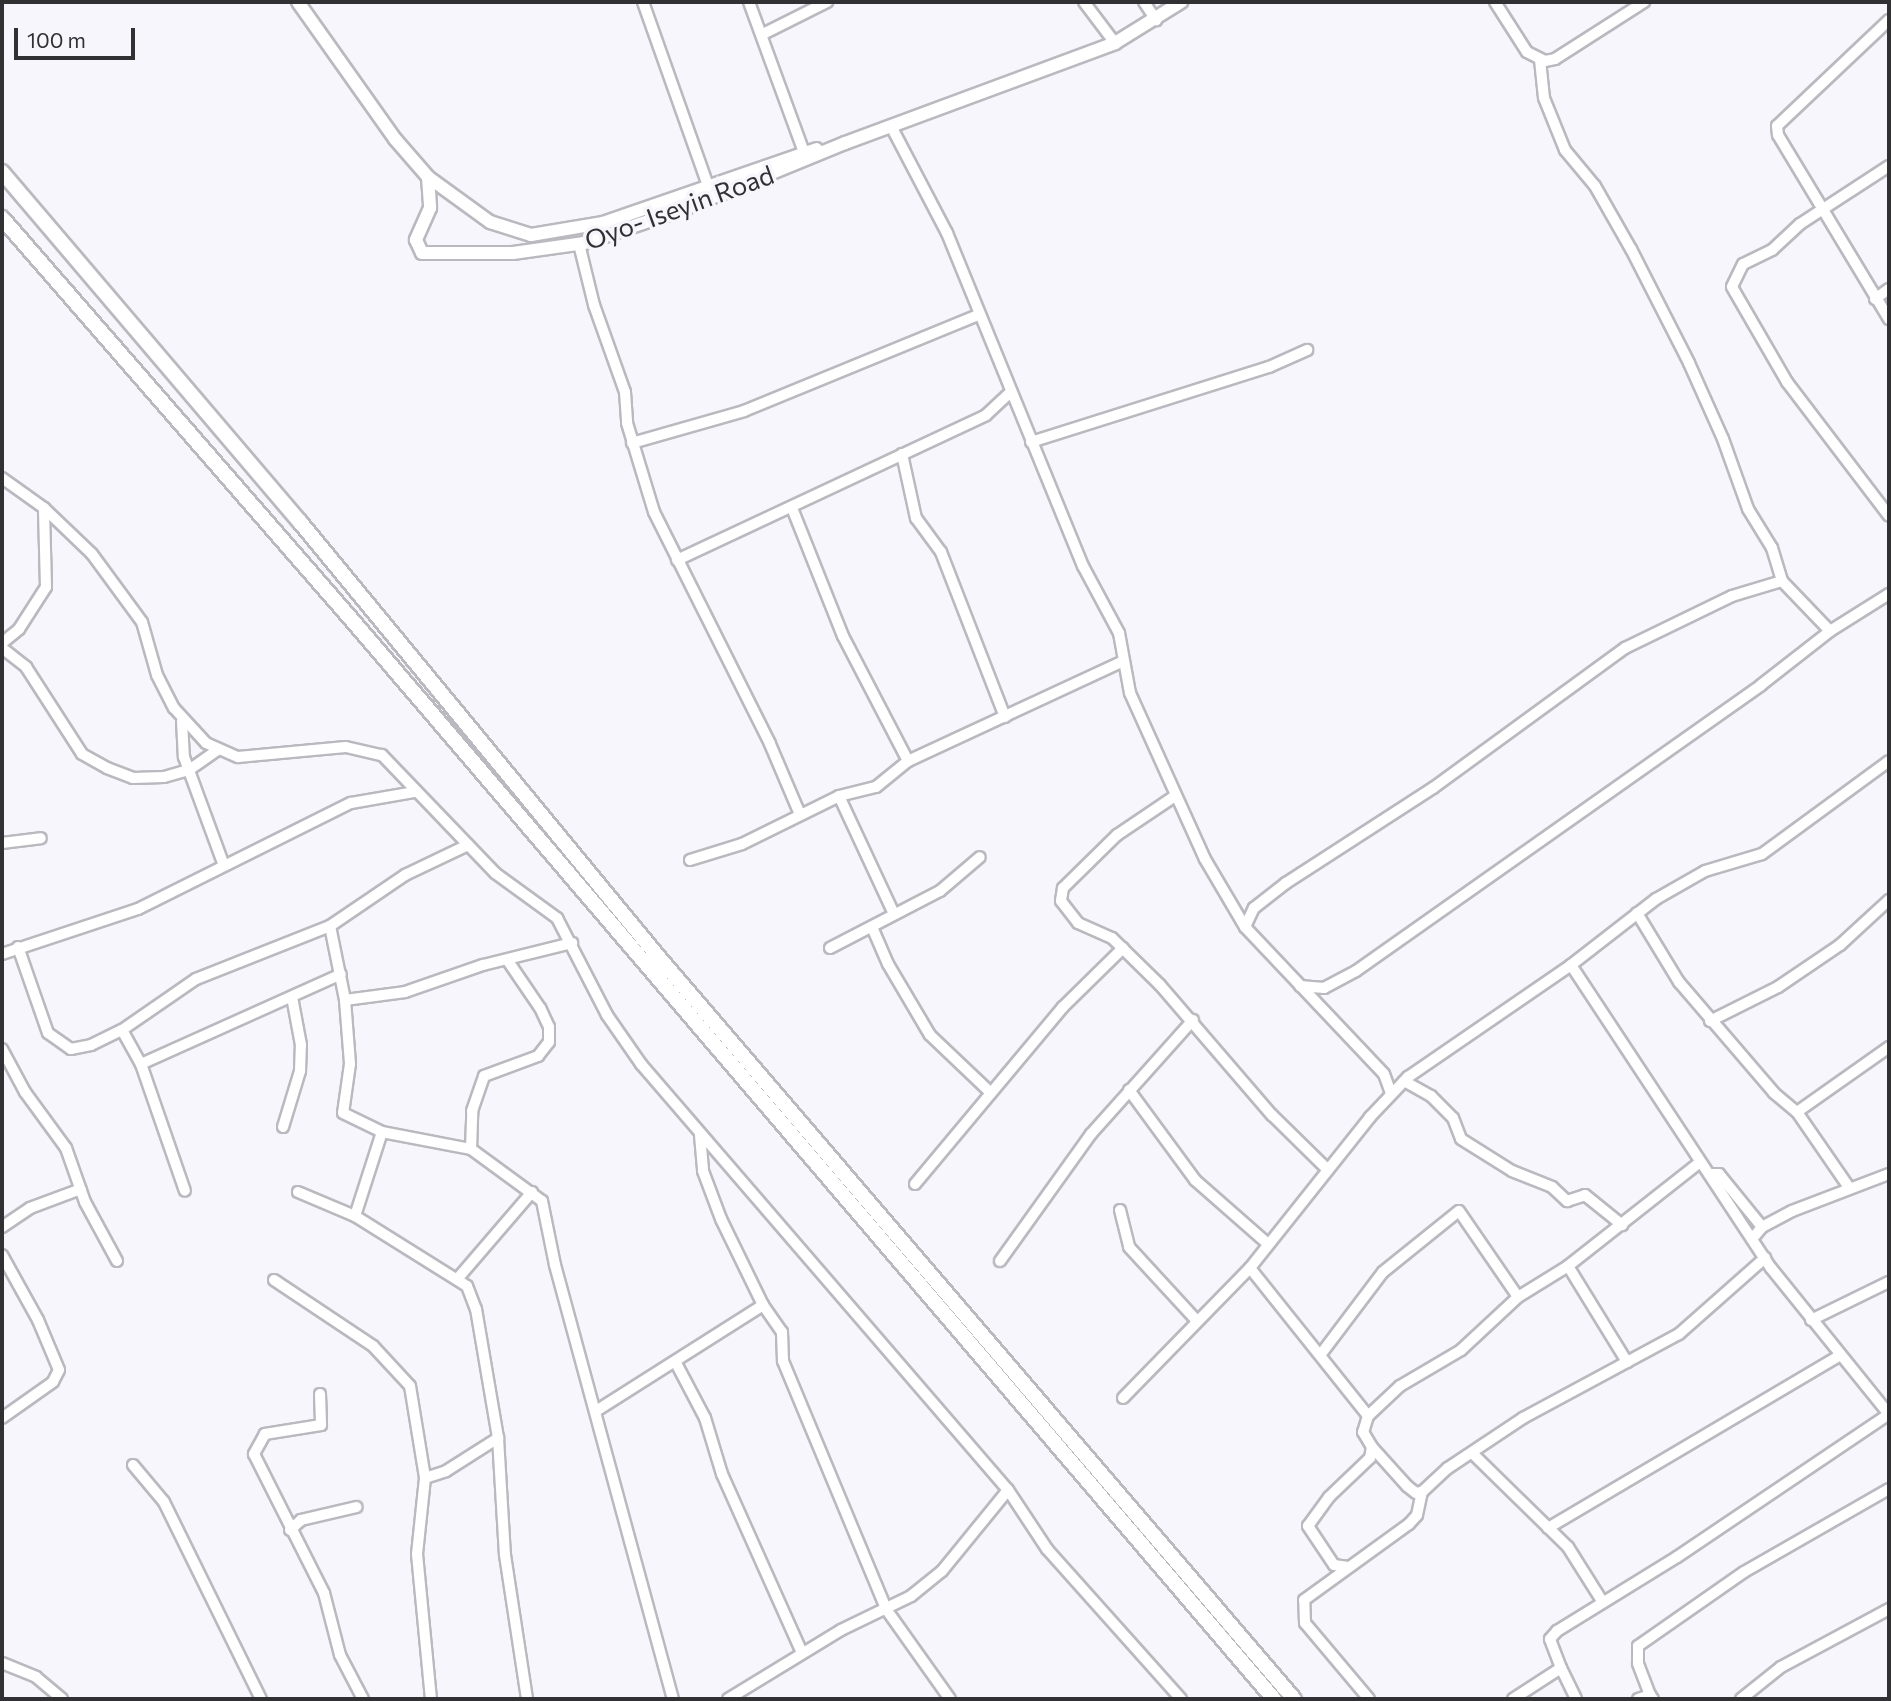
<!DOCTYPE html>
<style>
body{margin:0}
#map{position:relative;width:1891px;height:1701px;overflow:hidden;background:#f6f6fc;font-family:Commissioner,sans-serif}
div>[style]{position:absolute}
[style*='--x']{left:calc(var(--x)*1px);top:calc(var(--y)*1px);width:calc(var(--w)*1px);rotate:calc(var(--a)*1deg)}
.roads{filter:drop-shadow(2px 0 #b9b9bf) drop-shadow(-2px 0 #b9b9bf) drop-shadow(0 2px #b9b9bf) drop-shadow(0 -2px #b9b9bf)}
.minor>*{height:10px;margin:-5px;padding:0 5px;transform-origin:5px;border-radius:5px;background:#fff}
.major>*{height:12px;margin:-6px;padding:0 6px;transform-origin:6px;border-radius:6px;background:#fff}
.highway>*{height:14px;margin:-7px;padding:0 7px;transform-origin:7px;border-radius:7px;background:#fff}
span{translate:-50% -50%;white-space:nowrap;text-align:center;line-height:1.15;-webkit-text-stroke:7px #f6f6fc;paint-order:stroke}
.street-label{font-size:26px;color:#313134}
.frame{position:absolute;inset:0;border:4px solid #313134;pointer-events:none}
.scale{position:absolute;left:14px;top:28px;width:121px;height:32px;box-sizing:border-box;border:4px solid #313134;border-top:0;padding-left:9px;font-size:21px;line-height:24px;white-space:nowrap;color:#313134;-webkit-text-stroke:5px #f6f6fc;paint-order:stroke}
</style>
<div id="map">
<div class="roads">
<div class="minor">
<i style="--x:643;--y:2;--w:195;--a:70.5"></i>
<i style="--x:749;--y:2;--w:160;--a:69.9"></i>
<i style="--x:1084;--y:2;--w:51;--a:52.9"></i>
<i style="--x:1144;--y:2;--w:22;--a:56"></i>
<i style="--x:1495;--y:2;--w:59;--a:57.4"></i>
<i style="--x:1527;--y:52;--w:20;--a:27"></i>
<i style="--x:1545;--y:61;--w:10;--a:-11"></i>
<i style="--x:1555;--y:59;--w:106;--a:-32.6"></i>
<i style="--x:1889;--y:20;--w:154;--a:136.6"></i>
<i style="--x:1777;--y:126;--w:9;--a:84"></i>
<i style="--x:1778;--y:135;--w:215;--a:58.9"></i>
<i style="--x:763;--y:34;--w:72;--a:-26.6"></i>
<i style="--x:1540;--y:60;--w:38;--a:84"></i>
<i style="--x:1544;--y:98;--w:56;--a:68"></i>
<i style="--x:1565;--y:150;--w:47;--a:50.2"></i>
<i style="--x:1595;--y:186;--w:73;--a:60.3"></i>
<i style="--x:1631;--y:249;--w:128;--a:63"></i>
<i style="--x:1689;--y:363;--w:83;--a:65.9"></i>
<i style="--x:1723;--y:439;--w:74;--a:70.3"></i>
<i style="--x:1748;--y:509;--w:46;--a:58.4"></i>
<i style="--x:1772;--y:548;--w:34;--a:73"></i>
<i style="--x:1782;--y:581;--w:69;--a:46.2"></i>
<i style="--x:891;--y:126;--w:121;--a:62.4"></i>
<i style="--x:947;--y:233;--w:360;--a:67.8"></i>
<i style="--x:1083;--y:566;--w:76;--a:61.8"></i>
<i style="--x:1119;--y:633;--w:61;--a:79.6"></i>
<i style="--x:1130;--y:693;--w:182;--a:65.7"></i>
<i style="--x:1205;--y:859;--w:79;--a:59.5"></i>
<i style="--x:1245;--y:927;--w:202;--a:46.6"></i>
<i style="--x:1384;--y:1074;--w:20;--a:70"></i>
<i style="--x:1889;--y:166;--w:106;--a:146.9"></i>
<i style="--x:1800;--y:224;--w:38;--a:137"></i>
<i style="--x:1772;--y:250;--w:32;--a:154"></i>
<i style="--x:1743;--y:264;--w:25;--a:116"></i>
<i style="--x:1732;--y:287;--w:110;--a:59.9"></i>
<i style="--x:1787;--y:382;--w:168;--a:52.7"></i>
<i style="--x:579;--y:244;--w:63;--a:76.2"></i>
<i style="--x:594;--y:305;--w:92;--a:70.4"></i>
<i style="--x:625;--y:392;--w:31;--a:86"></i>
<i style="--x:627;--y:423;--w:93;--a:73.1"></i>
<i style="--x:654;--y:512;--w:259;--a:63.4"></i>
<i style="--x:770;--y:744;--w:74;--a:66.9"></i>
<i style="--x:1875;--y:299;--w:17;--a:-36"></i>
<i style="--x:1031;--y:442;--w:250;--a:-17.5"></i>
<i style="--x:1269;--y:367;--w:42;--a:-24.1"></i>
<i style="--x:632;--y:443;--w:116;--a:-15.9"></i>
<i style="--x:744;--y:411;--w:253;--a:-22.3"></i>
<i style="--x:902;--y:454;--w:66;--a:77.7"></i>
<i style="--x:916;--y:518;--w:42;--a:53.7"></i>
<i style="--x:941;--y:552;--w:177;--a:68.8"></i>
<i style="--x:2;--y:478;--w:52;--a:35.5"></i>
<i style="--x:44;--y:508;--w:66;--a:43.8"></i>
<i style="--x:92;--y:554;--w:84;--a:53.7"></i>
<i style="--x:142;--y:622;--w:55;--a:74.2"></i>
<i style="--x:157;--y:675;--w:37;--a:63"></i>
<i style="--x:174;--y:708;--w:47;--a:47.6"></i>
<i style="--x:206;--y:743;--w:35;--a:24"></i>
<i style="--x:238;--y:757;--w:108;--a:-5.3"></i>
<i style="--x:346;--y:747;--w:37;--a:13"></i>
<i style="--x:382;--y:755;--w:163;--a:46.2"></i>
<i style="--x:495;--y:873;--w:77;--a:36"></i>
<i style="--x:557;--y:918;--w:109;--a:62.7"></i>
<i style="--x:607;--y:1015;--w:60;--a:55.2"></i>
<i style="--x:641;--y:1064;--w:562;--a:49.26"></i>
<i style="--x:1008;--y:1490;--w:71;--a:56.5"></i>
<i style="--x:1047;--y:1549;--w:201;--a:48.2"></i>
<i style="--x:792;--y:508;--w:138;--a:68.3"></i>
<i style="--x:843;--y:636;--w:141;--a:62.5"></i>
<i style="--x:677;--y:560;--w:341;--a:-25.1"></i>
<i style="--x:986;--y:415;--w:33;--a:-43"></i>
<i style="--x:2;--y:643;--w:22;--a:-39"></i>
<i style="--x:19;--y:629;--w:50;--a:-57.3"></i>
<i style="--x:46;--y:587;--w:79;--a:-91.5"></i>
<i style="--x:2;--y:648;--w:31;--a:38"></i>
<i style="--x:26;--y:667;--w:103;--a:57.2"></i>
<i style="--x:82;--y:754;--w:29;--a:29"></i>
<i style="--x:107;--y:768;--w:28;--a:21"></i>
<i style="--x:133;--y:778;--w:31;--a:-2"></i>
<i style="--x:164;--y:777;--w:26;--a:-16"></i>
<i style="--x:189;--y:770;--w:35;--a:-35"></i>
<i style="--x:182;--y:721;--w:36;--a:87"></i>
<i style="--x:184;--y:757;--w:113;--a:69.8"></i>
<i style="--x:839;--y:796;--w:130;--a:65"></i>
<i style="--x:1175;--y:796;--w:70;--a:146.1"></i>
<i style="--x:1117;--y:835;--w:76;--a:135.5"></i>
<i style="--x:1063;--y:888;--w:13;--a:99"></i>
<i style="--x:1061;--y:901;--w:28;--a:52"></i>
<i style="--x:1078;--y:923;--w:37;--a:24"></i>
<i style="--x:1112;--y:938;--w:67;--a:44.4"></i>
<i style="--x:1160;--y:985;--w:172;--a:49.3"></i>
<i style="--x:1272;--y:1115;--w:78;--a:44.5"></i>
<i style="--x:2;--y:843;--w:39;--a:-7"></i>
<i style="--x:690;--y:860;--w:54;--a:-17.1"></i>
<i style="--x:742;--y:844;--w:108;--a:-26.3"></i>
<i style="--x:839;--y:796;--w:38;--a:-14"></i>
<i style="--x:876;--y:787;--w:41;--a:-39.1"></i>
<i style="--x:908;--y:761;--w:235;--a:-24.9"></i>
<i style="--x:1637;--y:913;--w:81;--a:58.7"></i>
<i style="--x:1679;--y:982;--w:146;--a:49.4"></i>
<i style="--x:1774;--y:1093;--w:30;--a:40"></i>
<i style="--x:1797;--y:1112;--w:90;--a:55.4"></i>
<i style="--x:330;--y:926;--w:76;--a:78.5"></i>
<i style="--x:345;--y:1000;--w:64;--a:85.5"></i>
<i style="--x:350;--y:1064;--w:49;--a:98.1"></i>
<i style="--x:343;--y:1113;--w:43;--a:26"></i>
<i style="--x:382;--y:1132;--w:91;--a:10.8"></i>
<i style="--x:471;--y:1149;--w:88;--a:36.2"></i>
<i style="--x:542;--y:1201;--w:65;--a:78.5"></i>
<i style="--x:555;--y:1265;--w:450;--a:74.8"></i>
<i style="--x:872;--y:927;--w:40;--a:66.6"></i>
<i style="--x:888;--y:964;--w:82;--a:59.4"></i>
<i style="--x:930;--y:1035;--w:84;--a:43.6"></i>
<i style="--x:1245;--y:927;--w:21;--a:-65"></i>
<i style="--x:1254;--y:908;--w:41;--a:-38"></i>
<i style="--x:1286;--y:883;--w:175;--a:-32.9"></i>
<i style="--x:1433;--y:788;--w:238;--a:-36.1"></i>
<i style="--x:1625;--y:648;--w:119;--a:-25.9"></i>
<i style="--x:1732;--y:596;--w:52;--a:-16.7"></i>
<i style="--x:18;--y:947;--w:91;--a:70.8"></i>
<i style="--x:48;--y:1033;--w:28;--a:35"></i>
<i style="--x:71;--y:1049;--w:20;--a:-11"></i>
<i style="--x:91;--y:1045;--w:34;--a:-26"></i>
<i style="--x:122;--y:1030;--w:90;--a:-34.6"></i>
<i style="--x:196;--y:979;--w:144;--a:-21.6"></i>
<i style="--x:330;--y:926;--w:91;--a:-34.2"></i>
<i style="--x:405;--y:875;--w:70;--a:-25.5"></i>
<i style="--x:830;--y:948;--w:124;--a:-27.4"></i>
<i style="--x:940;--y:891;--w:52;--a:-40.4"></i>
<i style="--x:2;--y:954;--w:143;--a:-18.3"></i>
<i style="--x:138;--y:909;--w:238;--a:-26.5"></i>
<i style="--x:351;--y:803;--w:65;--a:-9.8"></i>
<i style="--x:1571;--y:965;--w:363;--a:56.6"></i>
<i style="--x:1771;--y:1268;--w:188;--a:51.1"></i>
<i style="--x:1300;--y:986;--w:24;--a:5"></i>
<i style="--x:1324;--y:988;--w:36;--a:-28"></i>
<i style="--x:1356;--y:971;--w:496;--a:-35.2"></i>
<i style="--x:1761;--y:685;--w:88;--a:-38"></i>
<i style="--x:1830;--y:631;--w:70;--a:-32.1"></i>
<i style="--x:345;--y:1000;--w:61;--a:-7.6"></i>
<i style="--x:405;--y:992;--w:83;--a:-19.1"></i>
<i style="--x:483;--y:965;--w:92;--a:-13.9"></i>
<i style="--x:1710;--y:1021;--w:76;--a:-26.6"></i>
<i style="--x:1778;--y:987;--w:75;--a:-34.1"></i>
<i style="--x:1840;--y:945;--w:67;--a:-42.6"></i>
<i style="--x:122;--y:1030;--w:39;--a:61"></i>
<i style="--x:141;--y:1064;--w:134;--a:70.9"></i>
<i style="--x:2;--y:1049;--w:49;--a:61.9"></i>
<i style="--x:25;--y:1092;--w:69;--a:53.8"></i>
<i style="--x:66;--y:1148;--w:57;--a:70.6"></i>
<i style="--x:85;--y:1202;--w:67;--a:61.5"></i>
<i style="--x:141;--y:1064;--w:219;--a:-24.2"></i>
<i style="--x:1404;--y:1081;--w:31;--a:29"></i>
<i style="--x:1431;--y:1096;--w:31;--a:45"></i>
<i style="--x:1453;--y:1118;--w:22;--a:69"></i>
<i style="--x:1461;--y:1139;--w:60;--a:32.1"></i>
<i style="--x:1512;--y:1171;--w:43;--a:21.8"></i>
<i style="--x:1552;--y:1187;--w:21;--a:43"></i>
<i style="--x:1567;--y:1201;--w:19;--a:-18"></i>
<i style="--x:1585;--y:1195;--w:48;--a:39"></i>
<i style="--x:1129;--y:1090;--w:112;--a:53.7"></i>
<i style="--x:1195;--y:1180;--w:97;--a:41.2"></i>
<i style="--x:1797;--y:1112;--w:113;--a:-35.2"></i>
<i style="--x:283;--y:1127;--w:59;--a:-73.1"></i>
<i style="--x:300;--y:1071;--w:26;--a:-88"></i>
<i style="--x:301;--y:1045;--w:49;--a:-100.6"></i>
<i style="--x:700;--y:1135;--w:36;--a:85"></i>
<i style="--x:703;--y:1171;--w:51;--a:69.4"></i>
<i style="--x:721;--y:1219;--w:96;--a:64"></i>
<i style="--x:763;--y:1305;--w:33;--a:55"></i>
<i style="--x:782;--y:1332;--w:29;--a:88"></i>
<i style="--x:783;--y:1361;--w:269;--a:67.4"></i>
<i style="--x:886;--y:1609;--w:110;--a:54.6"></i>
<i style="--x:471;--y:1149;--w:38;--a:-88"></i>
<i style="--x:472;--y:1111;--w:37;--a:-71"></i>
<i style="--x:484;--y:1076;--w:58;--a:-20.3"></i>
<i style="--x:538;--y:1056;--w:18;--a:-52"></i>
<i style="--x:549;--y:1042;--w:15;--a:-90"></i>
<i style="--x:549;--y:1027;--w:21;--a:-115"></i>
<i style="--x:540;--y:1008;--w:57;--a:-124.2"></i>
<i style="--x:1709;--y:1174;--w:10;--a:0"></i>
<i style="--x:1719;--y:1174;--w:68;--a:50.9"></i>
<i style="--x:915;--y:1184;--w:231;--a:-50.1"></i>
<i style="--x:1063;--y:1007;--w:84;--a:-44.5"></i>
<i style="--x:298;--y:1192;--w:62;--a:22.8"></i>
<i style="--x:355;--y:1216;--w:132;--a:32"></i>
<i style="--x:467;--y:1286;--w:25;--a:69"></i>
<i style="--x:476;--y:1309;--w:131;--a:80.3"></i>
<i style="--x:498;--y:1438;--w:117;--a:86.6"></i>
<i style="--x:505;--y:1555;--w:146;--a:81.3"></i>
<i style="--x:1120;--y:1210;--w:38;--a:76"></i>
<i style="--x:1129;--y:1247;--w:100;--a:47.4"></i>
<i style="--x:355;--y:1216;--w:88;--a:-72.2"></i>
<i style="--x:2;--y:1227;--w:34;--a:-34"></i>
<i style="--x:30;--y:1208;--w:54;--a:-20.4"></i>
<i style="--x:1752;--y:1239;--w:16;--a:-50"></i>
<i style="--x:1762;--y:1227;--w:34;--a:-28"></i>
<i style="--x:1792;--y:1211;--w:104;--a:-20.9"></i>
<i style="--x:2;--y:1255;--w:74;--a:61"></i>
<i style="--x:38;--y:1320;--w:54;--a:67.2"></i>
<i style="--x:59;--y:1370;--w:13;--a:117"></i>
<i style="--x:53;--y:1382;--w:62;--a:144.8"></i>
<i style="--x:1000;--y:1261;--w:156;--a:-54.4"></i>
<i style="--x:1091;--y:1134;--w:153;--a:-48.2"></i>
<i style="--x:1568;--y:1266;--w:168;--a:-38.2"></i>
<i style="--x:1250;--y:1268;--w:189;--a:51.4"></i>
<i style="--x:1368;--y:1416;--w:17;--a:107"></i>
<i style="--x:1363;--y:1432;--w:17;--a:59"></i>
<i style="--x:1372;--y:1447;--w:52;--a:48.1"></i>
<i style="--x:1407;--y:1486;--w:11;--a:38"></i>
<i style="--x:1416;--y:1493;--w:6;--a:-9"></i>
<i style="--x:459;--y:1277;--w:112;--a:-49.3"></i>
<i style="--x:274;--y:1280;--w:119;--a:33.7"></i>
<i style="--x:373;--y:1346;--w:54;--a:47.2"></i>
<i style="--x:410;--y:1386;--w:93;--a:80.7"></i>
<i style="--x:425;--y:1478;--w:76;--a:96"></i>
<i style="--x:417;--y:1554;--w:146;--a:84.5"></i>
<i style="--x:1811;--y:1320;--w:87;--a:-26"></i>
<i style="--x:1321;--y:1354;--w:103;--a:-52.9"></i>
<i style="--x:1383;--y:1272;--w:97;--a:-38.8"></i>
<i style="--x:1459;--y:1211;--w:104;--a:55.5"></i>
<i style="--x:1518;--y:1297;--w:59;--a:-31.8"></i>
<i style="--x:1568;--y:1266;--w:113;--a:58.4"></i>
<i style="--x:676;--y:1363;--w:62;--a:62.2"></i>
<i style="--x:705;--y:1418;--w:59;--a:73.1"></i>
<i style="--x:722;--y:1474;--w:196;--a:65.9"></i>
<i style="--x:320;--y:1394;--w:31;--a:88"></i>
<i style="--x:321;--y:1425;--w:57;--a:170.9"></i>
<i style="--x:265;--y:1434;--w:23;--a:119"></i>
<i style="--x:254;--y:1454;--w:156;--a:63.3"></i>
<i style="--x:324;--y:1593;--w:64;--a:75.5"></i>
<i style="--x:340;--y:1655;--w:50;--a:62.4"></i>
<i style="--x:1123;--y:1398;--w:182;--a:-45.7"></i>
<i style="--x:1250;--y:1268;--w:193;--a:-51.5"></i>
<i style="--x:1370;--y:1117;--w:55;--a:-46.5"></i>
<i style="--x:1408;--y:1077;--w:198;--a:-34.5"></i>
<i style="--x:1571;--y:965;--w:108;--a:-37.8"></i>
<i style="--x:1656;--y:899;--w:56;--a:-29.7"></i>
<i style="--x:1705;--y:871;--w:59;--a:-16.6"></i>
<i style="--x:1762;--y:854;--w:157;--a:-36.2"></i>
<i style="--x:596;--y:1411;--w:198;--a:-32.4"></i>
<i style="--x:1368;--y:1416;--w:44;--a:-43.2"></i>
<i style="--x:1400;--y:1386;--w:71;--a:-30.5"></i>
<i style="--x:1461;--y:1350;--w:78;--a:-42.9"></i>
<i style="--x:1472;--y:1453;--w:134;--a:44.4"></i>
<i style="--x:1568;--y:1547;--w:64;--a:57.8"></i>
<i style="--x:133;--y:1465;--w:48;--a:50"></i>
<i style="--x:164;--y:1502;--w:220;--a:63.8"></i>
<i style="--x:425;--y:1478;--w:22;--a:-18"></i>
<i style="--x:446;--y:1471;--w:62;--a:-32.4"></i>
<i style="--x:1548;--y:1528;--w:338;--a:-30.6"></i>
<i style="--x:290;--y:1530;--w:15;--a:-42"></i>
<i style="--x:301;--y:1520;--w:57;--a:-13.1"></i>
<i style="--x:1348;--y:1567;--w:14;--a:-172"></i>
<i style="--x:1334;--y:1565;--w:47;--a:-123.7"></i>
<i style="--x:1308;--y:1526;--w:36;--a:-54"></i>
<i style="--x:1329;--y:1497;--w:57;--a:-43.6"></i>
<i style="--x:1370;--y:1458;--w:11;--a:-80"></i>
<i style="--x:2;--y:1663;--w:37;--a:22"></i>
<i style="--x:36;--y:1677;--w:34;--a:40"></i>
<i style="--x:1561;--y:1668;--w:31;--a:-111"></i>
<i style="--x:1550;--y:1639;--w:11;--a:-49"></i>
<i style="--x:1557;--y:1631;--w:141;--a:-31.7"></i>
<i style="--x:1677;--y:1557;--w:256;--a:-34"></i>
<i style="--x:1650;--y:1695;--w:34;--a:-111"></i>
<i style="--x:1638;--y:1663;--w:17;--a:-90"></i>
<i style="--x:1638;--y:1646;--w:129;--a:-34.9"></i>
<i style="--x:1744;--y:1572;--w:167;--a:-29.8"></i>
<i style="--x:728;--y:1699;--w:132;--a:-31.4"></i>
<i style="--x:841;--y:1630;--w:78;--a:-25.9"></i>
<i style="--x:911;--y:1596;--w:40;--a:-39"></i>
<i style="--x:942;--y:1571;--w:104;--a:-50.8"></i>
<i style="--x:1369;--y:1699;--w:99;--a:-130.1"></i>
<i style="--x:1305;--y:1623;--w:23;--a:-92"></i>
<i style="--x:1304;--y:1600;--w:130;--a:-35.9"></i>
<i style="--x:1409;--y:1524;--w:12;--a:-48"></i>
<i style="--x:1417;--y:1515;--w:24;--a:-78"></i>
<i style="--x:1422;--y:1492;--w:35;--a:-43"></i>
<i style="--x:1448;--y:1468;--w:90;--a:-33.7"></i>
<i style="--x:1523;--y:1418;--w:177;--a:-28.3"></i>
<i style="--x:1679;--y:1334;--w:115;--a:-41.5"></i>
<i style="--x:1513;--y:1699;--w:57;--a:-32.9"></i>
<i style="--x:1561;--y:1668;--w:34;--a:64"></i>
<i style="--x:1638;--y:1699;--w:13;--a:-18"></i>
<i style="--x:1650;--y:1695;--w:5;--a:53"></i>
<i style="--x:1741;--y:1699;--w:51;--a:-38.7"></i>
<i style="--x:1781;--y:1667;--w:123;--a:-28.2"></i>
</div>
<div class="major">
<i style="--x:298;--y:2;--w:168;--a:54.7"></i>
<i style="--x:395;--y:139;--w:50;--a:49"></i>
<i style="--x:428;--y:177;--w:77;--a:36"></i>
<i style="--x:490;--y:222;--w:43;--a:17.6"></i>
<i style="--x:531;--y:235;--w:73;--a:-9.5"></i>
<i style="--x:603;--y:223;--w:226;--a:-19.1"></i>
<i style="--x:428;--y:177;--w:31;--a:86"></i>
<i style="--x:430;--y:208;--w:35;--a:114"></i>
<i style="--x:416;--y:240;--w:14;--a:65"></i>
<i style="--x:422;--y:253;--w:91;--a:0"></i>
<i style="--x:513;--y:253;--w:72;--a:-8"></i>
<i style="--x:584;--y:243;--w:106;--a:-18.8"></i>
<i style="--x:684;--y:209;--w:174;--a:-22.3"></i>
<i style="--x:845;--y:143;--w:288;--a:-20.3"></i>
<i style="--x:1115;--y:43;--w:78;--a:-31.8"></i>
</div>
<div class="highway">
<i style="--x:2;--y:172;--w:460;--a:49.6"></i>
<i style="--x:300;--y:522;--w:558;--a:50.52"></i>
<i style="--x:655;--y:953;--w:982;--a:49.42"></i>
<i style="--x:2;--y:218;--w:533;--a:48.96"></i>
<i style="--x:352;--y:620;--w:1419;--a:49.49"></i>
</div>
</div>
<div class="street-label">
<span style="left:679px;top:207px;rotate:-20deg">Oyo- Iseyin Road</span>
</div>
<div class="frame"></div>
<div class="scale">100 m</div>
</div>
